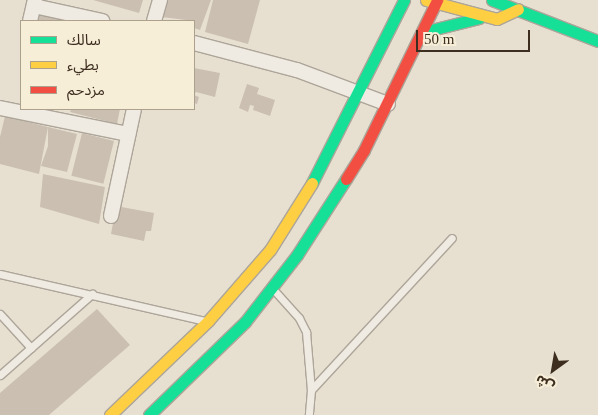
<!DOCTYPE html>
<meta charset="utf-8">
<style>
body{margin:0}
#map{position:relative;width:598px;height:415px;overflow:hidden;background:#e7e0d1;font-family:"Times New Roman","Noto Sans Arabic",serif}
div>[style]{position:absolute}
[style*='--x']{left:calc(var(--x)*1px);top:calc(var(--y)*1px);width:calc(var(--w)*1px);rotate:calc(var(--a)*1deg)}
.building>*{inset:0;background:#cbbfb2;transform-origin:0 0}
.roads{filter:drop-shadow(1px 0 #ada599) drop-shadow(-1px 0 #ada599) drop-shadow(0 1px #ada599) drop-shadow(0 -1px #ada599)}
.lane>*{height:7px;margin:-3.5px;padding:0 3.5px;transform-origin:3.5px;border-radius:3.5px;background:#efebe3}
.street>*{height:14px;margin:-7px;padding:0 7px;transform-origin:7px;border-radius:7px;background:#efebe3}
.fast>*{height:11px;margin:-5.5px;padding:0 5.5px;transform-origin:5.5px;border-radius:5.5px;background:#16e098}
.slow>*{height:11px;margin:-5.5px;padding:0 5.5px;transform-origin:5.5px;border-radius:5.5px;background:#ffcf43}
.jam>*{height:11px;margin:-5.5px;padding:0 5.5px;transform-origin:5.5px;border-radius:5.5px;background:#f24e42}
span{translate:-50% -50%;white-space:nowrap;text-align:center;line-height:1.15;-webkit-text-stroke:4.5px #f7eed8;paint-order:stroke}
.legend{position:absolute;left:20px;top:20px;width:175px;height:90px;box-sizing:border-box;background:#f7eed8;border:1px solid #ada18e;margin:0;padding:6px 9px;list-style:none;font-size:15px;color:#3d2e20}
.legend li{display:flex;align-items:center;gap:10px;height:25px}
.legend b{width:25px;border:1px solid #ada18e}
.north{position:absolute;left:528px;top:345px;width:50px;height:50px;-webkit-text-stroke:4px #f7eed8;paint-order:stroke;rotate:212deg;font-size:14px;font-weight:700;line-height:20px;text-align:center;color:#3d2e20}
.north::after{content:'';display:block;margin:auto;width:18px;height:22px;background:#3d2e20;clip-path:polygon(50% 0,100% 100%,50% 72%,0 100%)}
.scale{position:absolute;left:416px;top:30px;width:114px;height:22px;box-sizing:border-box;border:2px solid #3d2e20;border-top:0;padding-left:6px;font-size:15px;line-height:18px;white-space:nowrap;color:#3d2e20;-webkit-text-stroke:4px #f7eed8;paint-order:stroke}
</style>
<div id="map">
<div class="building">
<i style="clip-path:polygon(93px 0,143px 0,139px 13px)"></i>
<i style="clip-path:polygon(168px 0,211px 0,200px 30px,194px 28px,194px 21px,162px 17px)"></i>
<i style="clip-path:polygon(213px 0,260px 0,248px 44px,205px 32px)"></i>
<i style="clip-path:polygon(40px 13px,69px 21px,38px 21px)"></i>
<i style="clip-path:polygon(194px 68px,220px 73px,215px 97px,196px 92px,194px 95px,199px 97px,197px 104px,194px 103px)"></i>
<i style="clip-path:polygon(247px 84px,259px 88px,257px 94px,275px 100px,270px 116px,253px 110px,254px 106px,250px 105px,248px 112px,239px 108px)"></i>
<i style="clip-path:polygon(71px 109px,120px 109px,117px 124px,70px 112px)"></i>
<i style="clip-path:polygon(5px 116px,48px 127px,77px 134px,67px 172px,41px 166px,48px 146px,48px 127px,39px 174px,0 164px,0 137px)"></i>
<i style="left:82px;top:133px;width:33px;height:44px;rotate:14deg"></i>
<i style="clip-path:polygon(43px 174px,105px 187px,99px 224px,40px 207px)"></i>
<i style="clip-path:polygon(116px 206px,154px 213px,151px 231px,146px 231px,144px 241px,111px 234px)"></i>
<i style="clip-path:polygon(97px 309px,130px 345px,49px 415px,0 415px,0 393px)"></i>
</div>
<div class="roads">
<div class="lane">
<i style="--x:0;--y:274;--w:210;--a:12.9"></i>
<i style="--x:273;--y:289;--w:39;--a:48"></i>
<i style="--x:299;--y:318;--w:16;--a:63"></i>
<i style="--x:306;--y:332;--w:58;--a:85.1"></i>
<i style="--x:311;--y:390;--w:25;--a:95"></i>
<i style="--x:0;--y:314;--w:46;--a:47.6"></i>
<i style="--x:0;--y:375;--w:123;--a:-41.4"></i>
<i style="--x:311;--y:390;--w:207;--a:-47.2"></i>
</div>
<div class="street">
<i style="--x:34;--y:6;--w:70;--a:12.4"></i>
<i style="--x:30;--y:21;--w:22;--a:-77"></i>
<i style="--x:154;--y:21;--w:22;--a:-74"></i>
<i style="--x:194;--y:43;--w:106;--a:14.7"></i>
<i style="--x:297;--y:70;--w:97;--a:20.5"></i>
<i style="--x:0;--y:108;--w:131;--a:11.5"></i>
<i style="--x:111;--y:216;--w:109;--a:-77.9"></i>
</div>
<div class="fast">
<i style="--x:492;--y:0;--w:114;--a:21.1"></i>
<i style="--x:423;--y:32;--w:58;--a:-14"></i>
<i style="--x:312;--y:183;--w:205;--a:-63.3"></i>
<i style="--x:149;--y:415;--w:134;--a:-44.1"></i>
<i style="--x:245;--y:322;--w:85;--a:-52.2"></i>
<i style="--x:297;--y:255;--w:90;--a:-57.2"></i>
</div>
<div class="slow">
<i style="--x:426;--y:0;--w:73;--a:15"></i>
<i style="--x:497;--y:19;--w:23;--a:-25"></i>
<i style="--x:110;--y:415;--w:136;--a:-43.8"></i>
<i style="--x:208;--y:321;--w:94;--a:-48.9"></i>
<i style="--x:270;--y:250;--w:79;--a:-57.9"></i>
</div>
<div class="jam">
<i style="--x:346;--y:179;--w:34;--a:-58"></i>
<i style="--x:364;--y:150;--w:167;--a:-64"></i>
</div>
</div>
<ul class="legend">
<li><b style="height:6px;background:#16e098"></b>سالك</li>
<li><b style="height:6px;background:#ffcf43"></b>بطيء</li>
<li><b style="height:6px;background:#f24e42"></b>مزدحم</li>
</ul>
<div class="north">ش</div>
<div class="scale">50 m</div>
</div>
